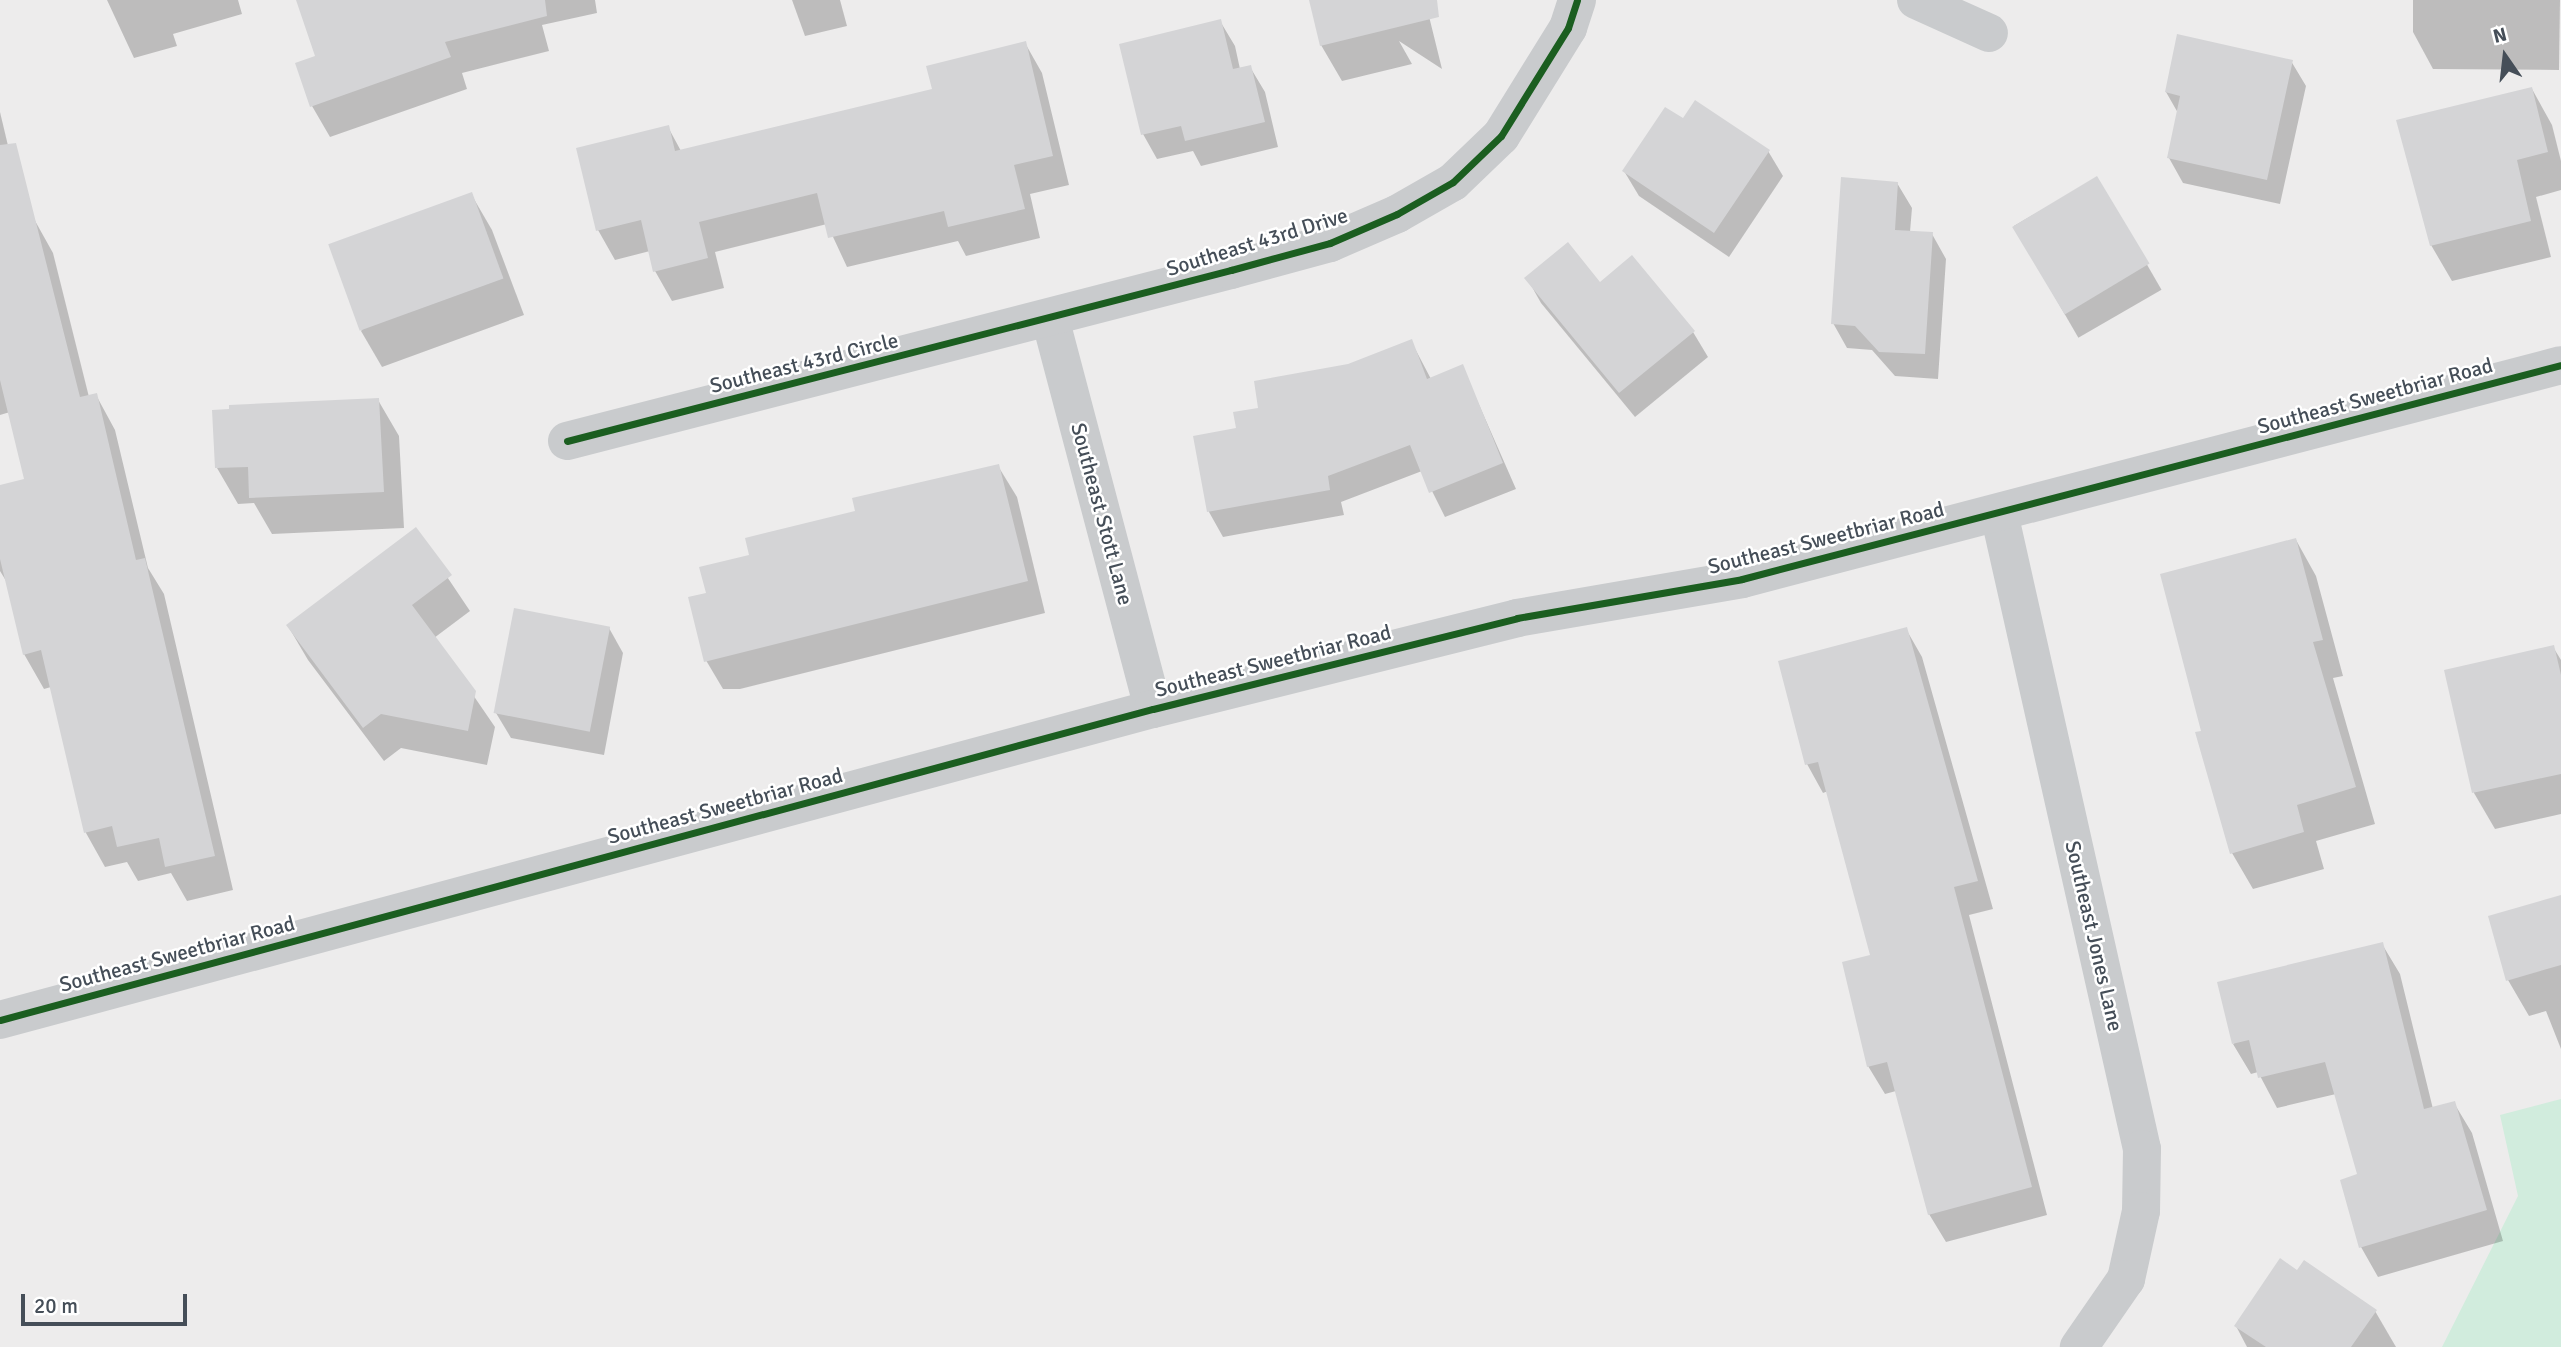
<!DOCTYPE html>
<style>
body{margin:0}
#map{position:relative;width:2561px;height:1347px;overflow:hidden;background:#edecec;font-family:Signika,sans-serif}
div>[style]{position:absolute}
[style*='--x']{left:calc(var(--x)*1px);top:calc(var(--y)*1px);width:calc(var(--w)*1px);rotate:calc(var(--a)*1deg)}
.green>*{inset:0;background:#d1ecdd}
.shadow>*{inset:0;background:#0003;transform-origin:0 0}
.building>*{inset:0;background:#d4d4d6;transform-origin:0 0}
.street>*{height:38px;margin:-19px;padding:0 19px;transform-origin:19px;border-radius:19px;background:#c9cbcd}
.cycleway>*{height:7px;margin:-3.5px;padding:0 3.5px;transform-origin:3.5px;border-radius:3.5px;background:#1b5e20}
span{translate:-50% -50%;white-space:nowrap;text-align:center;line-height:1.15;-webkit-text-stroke:5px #fff;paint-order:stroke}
.street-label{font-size:21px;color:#454e58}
.north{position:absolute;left:2470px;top:21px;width:70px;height:70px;-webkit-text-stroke:5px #fff;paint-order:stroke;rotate:346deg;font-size:19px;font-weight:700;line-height:28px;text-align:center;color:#454e58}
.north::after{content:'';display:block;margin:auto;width:24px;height:32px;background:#454e58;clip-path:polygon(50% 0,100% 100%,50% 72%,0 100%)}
.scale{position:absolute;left:21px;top:1294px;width:166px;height:32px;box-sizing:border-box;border:4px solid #454e58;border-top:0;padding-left:9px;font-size:21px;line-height:24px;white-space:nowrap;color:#454e58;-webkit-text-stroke:5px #fff;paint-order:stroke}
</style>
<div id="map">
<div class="green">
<i style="clip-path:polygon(2561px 1099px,2561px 1347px,2442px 1347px,2518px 1196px,2500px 1115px)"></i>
</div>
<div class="shadow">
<i style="clip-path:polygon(107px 0,238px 0,242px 14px,173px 34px,177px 46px,134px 58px)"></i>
<i style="clip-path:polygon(341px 0,595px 0,597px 13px,542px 25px,549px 51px,462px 73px,467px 89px,330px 137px,312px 106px,318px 57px)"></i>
<i style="clip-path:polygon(792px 0,840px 0,847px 26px,805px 36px)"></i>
<i style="clip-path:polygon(1310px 0,1425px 0,1442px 69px,1399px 41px,1412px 64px,1342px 81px,1321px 45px)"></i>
<i style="clip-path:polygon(2413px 0,2560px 0,2559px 70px,2433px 69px,2413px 32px)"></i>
<i style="clip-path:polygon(1220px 21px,1235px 46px,1240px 69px,1250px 67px,1265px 92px,1278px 147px,1201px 166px,1193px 151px,1157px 159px,1143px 134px)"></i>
<i style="clip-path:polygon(1025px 43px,1042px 73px,1069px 185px,1030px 194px,1040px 238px,966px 256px,958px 241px,847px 267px,827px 224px,715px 252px,724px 288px,672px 301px,655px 271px,650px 251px,615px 260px,598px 230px,668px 127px,681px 151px,934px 90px)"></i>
<i style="clip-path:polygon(2291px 61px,2306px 86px,2280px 204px,2183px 183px,2169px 158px,2178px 113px,2166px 92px)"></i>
<i style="clip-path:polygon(2532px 89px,2552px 125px,2561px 161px,2561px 190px,2536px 197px,2551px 257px,2452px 281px,2431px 245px)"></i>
<i style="clip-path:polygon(0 112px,15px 175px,0 179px)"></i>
<i style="clip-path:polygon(1684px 121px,1768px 151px,1783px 176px,1729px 257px,1639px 196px,1624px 171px)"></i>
<i style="left:2097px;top:178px;width:129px;height:96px;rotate:60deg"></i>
<i style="clip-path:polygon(1897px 183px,1912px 208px,1910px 232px,1932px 234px,1946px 259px,1938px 379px,1895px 376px,1872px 350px,1847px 348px,1833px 323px)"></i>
<i style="clip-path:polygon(471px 194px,492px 230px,524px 315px,382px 367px,361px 331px)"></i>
<i style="clip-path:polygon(34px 219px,53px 253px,89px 397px,96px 395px,115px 430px,148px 568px,164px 594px,233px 890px,187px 901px,171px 873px,138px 881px,127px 862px,105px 867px,86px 833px,51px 687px,44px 689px,24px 654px,8px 584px,0 571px,0 487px,26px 480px,10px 412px,0 415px,0 227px)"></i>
<i style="clip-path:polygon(1527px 278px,1600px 285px,1693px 332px,1708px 357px,1635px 417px,1541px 303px)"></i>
<i style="clip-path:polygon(1411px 341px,1431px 379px,1462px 366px,1516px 489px,1445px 517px,1422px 471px,1341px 502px,1344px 515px,1223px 537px,1209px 512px,1195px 438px,1238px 430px,1260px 409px)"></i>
<i style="clip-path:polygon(378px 400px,399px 436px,404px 528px,272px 534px,254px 503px,238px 504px,217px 468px)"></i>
<i style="clip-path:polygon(998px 466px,1017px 497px,1045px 613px,740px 689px,723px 689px,704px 657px,708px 594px,751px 556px,858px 512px)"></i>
<i style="clip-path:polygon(421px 538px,470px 611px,434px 638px,495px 727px,487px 765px,401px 748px,384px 761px,308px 660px,288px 626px)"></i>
<i style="clip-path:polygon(2296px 540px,2316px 576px,2343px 676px,2333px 678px,2375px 824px,2316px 841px,2324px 869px,2253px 889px,2232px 853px,2203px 732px)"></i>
<i style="clip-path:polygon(609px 628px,623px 653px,604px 755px,511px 738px,496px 713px)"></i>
<i style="clip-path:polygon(1906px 629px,1922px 657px,1993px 909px,1969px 915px,2047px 1215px,1946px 1242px,1929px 1214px,1896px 1091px,1885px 1094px,1868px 1066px,1873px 956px,1828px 791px,1823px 793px,1807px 764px)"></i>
<i style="clip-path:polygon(2553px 647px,2561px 660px,2561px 814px,2495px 829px,2474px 793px,2446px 672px)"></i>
<i style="clip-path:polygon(2561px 897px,2561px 1049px,2546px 1011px,2529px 1016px,2508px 980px)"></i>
<i style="clip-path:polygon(2382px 944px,2400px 974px,2433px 1109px,2454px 1103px,2472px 1133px,2503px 1241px,2378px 1277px,2361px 1247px,2359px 1176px,2336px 1094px,2277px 1108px,2258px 1072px,2251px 1074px,2233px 1044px)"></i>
<i style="clip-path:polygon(2297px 1273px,2375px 1311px,2396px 1347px,2247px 1347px,2236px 1326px)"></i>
</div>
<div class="building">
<i style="clip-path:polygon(296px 0,545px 0,547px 16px,445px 42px,451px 57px,310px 107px,295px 63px,315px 56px)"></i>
<i style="clip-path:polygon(1309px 0,1437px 0,1439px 17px,1320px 46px)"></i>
<i style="clip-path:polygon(1221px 19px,1233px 69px,1251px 65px,1265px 122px,1185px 141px,1181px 126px,1141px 135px,1119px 44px)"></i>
<i style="clip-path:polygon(2177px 34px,2293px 60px,2267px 180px,2167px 158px,2180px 96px,2165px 92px)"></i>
<i style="clip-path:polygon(1026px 41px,1053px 156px,1014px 165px,1025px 209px,948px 227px,944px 211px,828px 238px,817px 193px,699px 222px,708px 258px,653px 272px,641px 220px,596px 231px,576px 148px,669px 125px,675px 151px,932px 89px,926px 66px)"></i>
<i style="clip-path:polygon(2532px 87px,2548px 152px,2517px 160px,2531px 221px,2430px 246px,2396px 120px)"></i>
<i style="clip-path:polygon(1695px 100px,1770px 150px,1714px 233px,1622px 171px,1665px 107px,1683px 118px)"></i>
<i style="clip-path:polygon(16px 143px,80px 397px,97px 393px,136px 560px,145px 558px,215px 856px,165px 867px,159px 838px,117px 847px,112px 826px,84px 833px,41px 650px,23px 655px,0 559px,0 485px,24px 479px,0 380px,0 145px)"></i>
<i style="left:2097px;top:176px;width:102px;height:99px;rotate:59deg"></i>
<i style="clip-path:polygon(1841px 177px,1898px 182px,1895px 230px,1933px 232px,1925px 354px,1879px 352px,1855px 326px,1831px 324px)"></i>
<i style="left:472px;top:192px;width:92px;height:153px;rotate:70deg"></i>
<i style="clip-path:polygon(1568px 242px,1600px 282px,1632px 255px,1695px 331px,1619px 393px,1524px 278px)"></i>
<i style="clip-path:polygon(1412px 339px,1427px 379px,1463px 364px,1503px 463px,1429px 493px,1410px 445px,1328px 476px,1330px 490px,1207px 512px,1193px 436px,1236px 428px,1233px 412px,1258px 408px,1254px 381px,1348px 364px)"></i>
<i style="clip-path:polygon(379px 398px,384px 492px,249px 498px,248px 467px,215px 468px,212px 410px,229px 409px,229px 405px)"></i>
<i style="clip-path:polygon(999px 464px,1028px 581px,704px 662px,688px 597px,706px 593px,699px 567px,749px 555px,745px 538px,855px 511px,852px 498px)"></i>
<i style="clip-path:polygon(416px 527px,452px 575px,412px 605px,476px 691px,468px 731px,381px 714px,363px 728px,286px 625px)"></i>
<i style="clip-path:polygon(2296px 538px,2323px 640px,2313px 642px,2356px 787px,2297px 805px,2304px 832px,2230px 854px,2195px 732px,2201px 731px,2160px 574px)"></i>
<i style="left:514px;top:608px;width:98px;height:107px;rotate:11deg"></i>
<i style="clip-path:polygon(1907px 627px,1978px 881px,1954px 887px,2032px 1187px,1928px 1215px,1887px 1062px,1867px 1067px,1842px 962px,1870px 955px,1818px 762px,1805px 765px,1778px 661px)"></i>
<i style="clip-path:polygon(2554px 645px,2561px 675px,2561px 774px,2472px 793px,2444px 670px)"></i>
<i style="clip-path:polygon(2561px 895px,2561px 965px,2506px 981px,2488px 916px)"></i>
<i style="clip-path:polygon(2383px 942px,2424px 1109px,2455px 1101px,2487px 1210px,2359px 1248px,2340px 1180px,2357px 1174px,2325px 1062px,2258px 1078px,2249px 1040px,2232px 1044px,2217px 982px)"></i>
<i style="clip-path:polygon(2280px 1258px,2297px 1270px,2304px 1260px,2377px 1310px,2351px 1347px,2266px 1347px,2234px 1326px)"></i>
</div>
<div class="street">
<i style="--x:1916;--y:0;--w:80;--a:24.3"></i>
<i style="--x:1050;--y:318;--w:404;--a:75.2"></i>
<i style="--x:567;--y:441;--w:686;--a:-14.44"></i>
<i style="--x:1231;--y:270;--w:103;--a:-15.3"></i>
<i style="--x:1330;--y:243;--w:73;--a:-23.4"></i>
<i style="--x:1397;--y:214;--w:64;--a:-29.7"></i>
<i style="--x:1453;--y:182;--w:66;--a:-43.8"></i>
<i style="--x:1501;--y:136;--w:127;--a:-58.2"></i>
<i style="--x:1568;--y:28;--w:29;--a:-72"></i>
<i style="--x:1999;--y:513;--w:652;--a:77.33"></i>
<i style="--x:2142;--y:1149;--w:62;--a:90.9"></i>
<i style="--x:2141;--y:1211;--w:70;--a:102.4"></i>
<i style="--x:2126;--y:1279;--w:83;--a:124.7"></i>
<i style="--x:0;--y:1020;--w:1194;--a:-15.1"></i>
<i style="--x:1153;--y:709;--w:375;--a:-14"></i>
<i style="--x:1517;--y:618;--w:228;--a:-9.8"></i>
<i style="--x:1742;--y:579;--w:846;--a:-14.64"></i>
</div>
<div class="cycleway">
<i style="--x:567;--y:441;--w:686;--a:-14.44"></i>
<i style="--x:1231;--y:270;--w:103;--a:-15.3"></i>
<i style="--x:1330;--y:243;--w:73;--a:-23.4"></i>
<i style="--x:1397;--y:214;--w:64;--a:-29.7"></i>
<i style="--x:1453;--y:182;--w:66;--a:-43.8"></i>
<i style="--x:1501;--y:136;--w:127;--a:-58.2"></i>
<i style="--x:1568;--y:28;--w:29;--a:-72"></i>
<i style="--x:0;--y:1020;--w:1194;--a:-15.1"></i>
<i style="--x:1153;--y:709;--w:375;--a:-14"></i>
<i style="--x:1517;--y:618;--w:228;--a:-9.8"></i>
<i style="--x:1742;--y:579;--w:846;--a:-14.64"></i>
</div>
<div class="street-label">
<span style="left:1257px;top:242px;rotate:-17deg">Southeast 43rd Drive</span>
<span style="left:804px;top:363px;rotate:-14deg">Southeast 43rd Circle</span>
<span style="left:2375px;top:396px;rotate:-15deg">Southeast Sweetbriar Road</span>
<span style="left:1102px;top:514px;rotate:75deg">Southeast Stott Lane</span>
<span style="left:1826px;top:538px;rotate:-14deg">Southeast Sweetbriar Road</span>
<span style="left:1273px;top:661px;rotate:-14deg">Southeast Sweetbriar Road</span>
<span style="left:725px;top:806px;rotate:-15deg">Southeast Sweetbriar Road</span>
<span style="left:2094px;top:936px;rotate:77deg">Southeast Jones Lane</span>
<span style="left:177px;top:954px;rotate:-15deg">Southeast Sweetbriar Road</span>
</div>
<div class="north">N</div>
<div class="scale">20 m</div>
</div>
